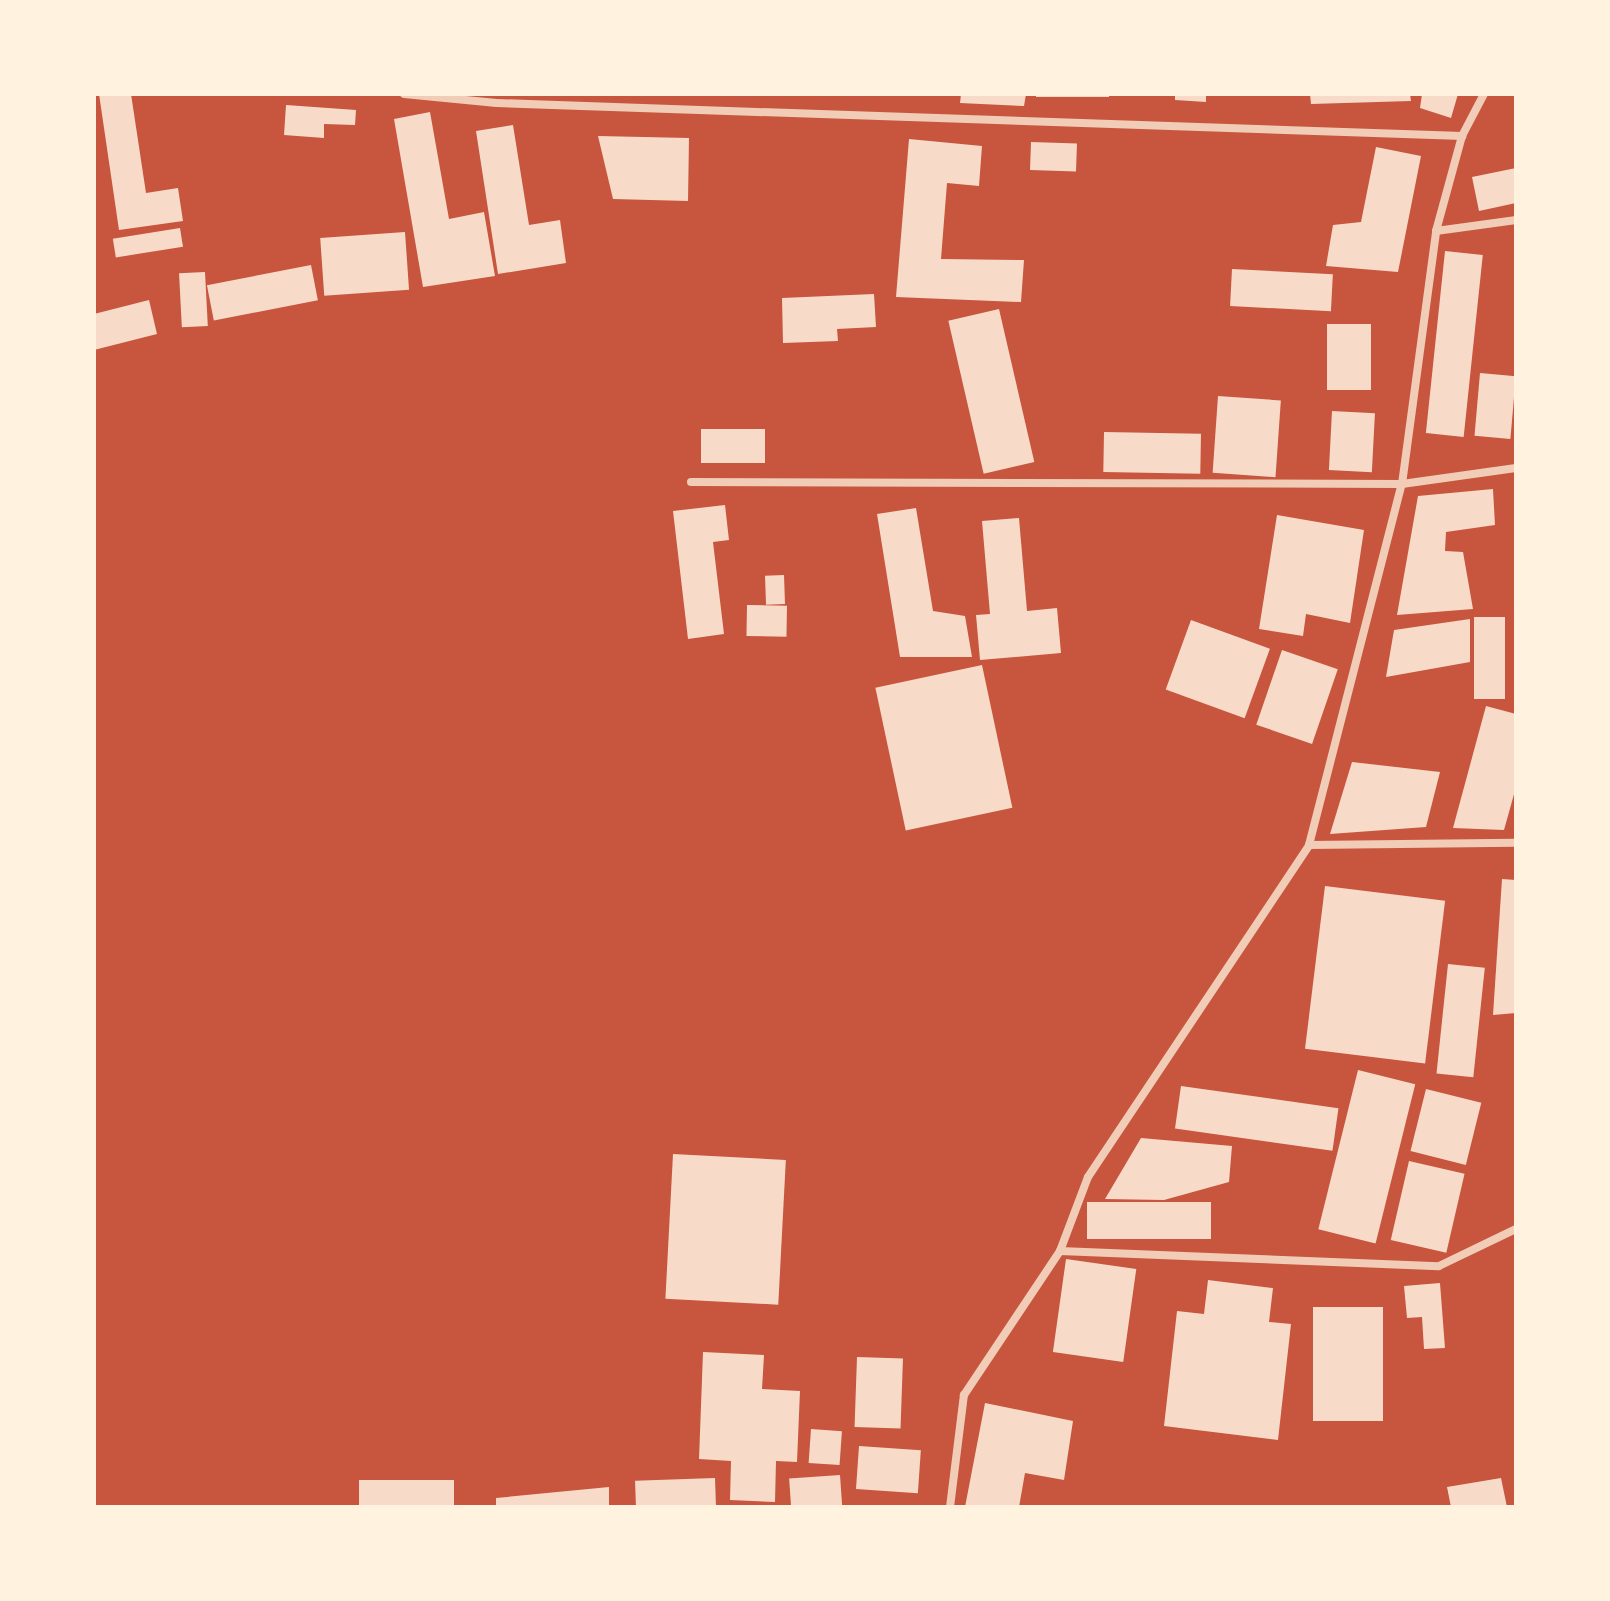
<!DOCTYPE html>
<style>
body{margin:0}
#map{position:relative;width:1610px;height:1601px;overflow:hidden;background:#c8553d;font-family:"DejaVu Sans",sans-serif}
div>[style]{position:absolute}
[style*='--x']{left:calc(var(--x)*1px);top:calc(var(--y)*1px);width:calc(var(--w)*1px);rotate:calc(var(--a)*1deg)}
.building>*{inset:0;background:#f7dbc8;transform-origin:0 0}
.minor>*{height:8px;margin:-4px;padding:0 4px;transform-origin:4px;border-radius:4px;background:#f1ccb7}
span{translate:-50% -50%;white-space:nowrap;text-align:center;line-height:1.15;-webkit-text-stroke:8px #fff3e0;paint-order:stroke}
.frame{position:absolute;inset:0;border:96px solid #fff3e0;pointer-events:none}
</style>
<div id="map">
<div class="building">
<i style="clip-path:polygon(99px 94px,131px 94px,146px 193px,178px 188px,183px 221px,119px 230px)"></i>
<i style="clip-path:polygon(961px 94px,1026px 94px,1024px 106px,960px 103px)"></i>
<i style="left:1036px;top:94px;width:73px;height:3px"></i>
<i style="clip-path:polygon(1175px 94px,1206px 94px,1206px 102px,1175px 100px)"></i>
<i style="clip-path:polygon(1310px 94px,1410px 94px,1411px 101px,1311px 104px)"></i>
<i style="clip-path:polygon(1422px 94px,1458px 94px,1451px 118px,1420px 108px)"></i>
<i style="clip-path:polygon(286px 105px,356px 110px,355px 125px,324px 124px,324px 138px,284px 135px)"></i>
<i style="clip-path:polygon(430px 112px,449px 219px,484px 212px,495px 276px,423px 287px,394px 119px)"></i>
<i style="clip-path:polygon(513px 125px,529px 225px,560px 220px,566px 263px,498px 274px,476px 131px)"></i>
<i style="clip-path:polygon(598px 136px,689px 138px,688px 201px,613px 199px)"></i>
<i style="clip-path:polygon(909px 139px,982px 146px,979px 186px,947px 183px,941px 259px,1024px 260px,1021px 302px,896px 297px)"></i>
<i style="left:1031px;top:142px;width:46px;height:28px;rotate:2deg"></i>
<i style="clip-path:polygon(1376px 147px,1421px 156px,1398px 272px,1326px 266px,1333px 225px,1361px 222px)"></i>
<i style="clip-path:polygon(1516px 168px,1516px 203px,1479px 211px,1472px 177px)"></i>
<i style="left:180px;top:228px;width:19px;height:68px;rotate:81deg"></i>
<i style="left:405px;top:232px;width:58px;height:85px;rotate:86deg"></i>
<i style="left:1445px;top:251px;width:38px;height:183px;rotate:6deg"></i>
<i style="left:311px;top:265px;width:36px;height:106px;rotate:79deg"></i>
<i style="left:1232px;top:269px;width:101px;height:37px;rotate:3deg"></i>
<i style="left:205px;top:272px;width:54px;height:26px;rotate:87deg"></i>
<i style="clip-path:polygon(874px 294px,876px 327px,837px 329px,838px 341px,783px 343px,782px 298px)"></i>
<i style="clip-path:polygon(149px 300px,157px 334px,94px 350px,94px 314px)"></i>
<i style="left:999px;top:309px;width:157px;height:52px;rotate:77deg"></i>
<i style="left:1327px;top:324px;width:44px;height:66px"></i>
<i style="left:1480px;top:373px;width:36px;height:63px;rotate:5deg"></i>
<i style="left:1218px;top:396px;width:63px;height:77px;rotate:4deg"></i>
<i style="left:1332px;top:411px;width:43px;height:59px;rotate:3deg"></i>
<i style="left:701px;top:429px;width:64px;height:34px"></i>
<i style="left:1104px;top:432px;width:97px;height:40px;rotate:1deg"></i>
<i style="clip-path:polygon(1493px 489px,1495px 525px,1446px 532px,1445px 551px,1463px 552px,1473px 609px,1397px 615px,1418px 496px)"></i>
<i style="clip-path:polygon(725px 505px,729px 540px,713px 542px,724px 634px,688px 639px,673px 511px)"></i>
<i style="clip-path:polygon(916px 508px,933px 611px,965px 616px,972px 657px,900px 657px,877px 514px)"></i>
<i style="clip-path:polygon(1277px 515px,1364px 530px,1350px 623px,1306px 614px,1303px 636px,1259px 629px)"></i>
<i style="clip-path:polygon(1019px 518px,1027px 611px,1057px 608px,1061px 653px,980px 660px,976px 615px,990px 614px,982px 521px)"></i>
<i style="left:784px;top:575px;width:29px;height:19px;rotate:88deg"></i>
<i style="left:747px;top:605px;width:40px;height:31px;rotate:1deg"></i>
<i style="left:1474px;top:617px;width:31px;height:82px"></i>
<i style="clip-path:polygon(1470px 619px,1470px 662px,1386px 677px,1394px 630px)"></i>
<i style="left:1191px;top:620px;width:84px;height:74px;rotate:20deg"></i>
<i style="left:1282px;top:650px;width:59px;height:79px;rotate:19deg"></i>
<i style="left:982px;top:665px;width:146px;height:109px;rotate:78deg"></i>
<i style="clip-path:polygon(1486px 706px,1516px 714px,1516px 787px,1504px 830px,1453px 828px)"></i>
<i style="clip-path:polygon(1352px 762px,1440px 772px,1426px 827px,1330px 834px)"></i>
<i style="clip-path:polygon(1502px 879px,1516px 880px,1516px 1013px,1493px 1015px)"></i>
<i style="left:1325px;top:886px;width:121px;height:164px;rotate:7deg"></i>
<i style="left:1448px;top:964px;width:37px;height:110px;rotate:6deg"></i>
<i style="left:1358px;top:1070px;width:59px;height:164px;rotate:14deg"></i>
<i style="left:1181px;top:1086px;width:159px;height:43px;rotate:8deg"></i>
<i style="left:1426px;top:1089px;width:57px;height:64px;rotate:14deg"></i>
<i style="clip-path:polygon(1141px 1138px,1232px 1146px,1229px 1182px,1164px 1200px,1105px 1199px)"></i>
<i style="left:673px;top:1154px;width:113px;height:145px;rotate:3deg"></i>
<i style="left:1409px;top:1161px;width:57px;height:81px;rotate:13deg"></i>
<i style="left:1087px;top:1202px;width:124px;height:37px"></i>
<i style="left:1066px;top:1259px;width:71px;height:94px;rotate:8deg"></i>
<i style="clip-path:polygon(1208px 1280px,1273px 1288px,1269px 1322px,1291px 1324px,1278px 1440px,1164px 1426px,1177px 1311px,1204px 1314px)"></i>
<i style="clip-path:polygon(1440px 1283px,1445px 1348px,1424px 1349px,1422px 1317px,1407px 1318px,1404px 1286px)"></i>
<i style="left:1313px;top:1307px;width:70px;height:114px"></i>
<i style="clip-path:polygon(703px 1352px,764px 1355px,762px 1389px,800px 1391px,797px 1462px,776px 1461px,775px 1502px,730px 1500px,731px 1461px,699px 1459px)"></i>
<i style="left:857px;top:1357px;width:46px;height:70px;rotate:2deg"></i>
<i style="clip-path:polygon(985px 1403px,1073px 1421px,1064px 1480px,1025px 1473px,1019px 1507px,965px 1507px)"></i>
<i style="left:811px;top:1429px;width:31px;height:34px;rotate:4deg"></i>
<i style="left:859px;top:1446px;width:62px;height:43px;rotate:4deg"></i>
<i style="left:840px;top:1475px;width:32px;height:51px;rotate:86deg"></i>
<i style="left:715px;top:1478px;width:29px;height:80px;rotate:88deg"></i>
<i style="clip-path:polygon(1501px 1478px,1507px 1507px,1451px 1507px,1447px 1487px)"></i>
<i style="left:454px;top:1480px;width:27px;height:95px;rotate:90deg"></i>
<i style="clip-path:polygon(609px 1487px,609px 1507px,496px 1507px,496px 1498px)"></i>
</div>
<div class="minor">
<i style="--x:404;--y:94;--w:93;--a:5.5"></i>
<i style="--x:497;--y:103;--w:966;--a:1.96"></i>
<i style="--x:1436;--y:231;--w:81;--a:-7.8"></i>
<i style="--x:691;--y:482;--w:711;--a:0.16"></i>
<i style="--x:1402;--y:484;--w:115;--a:-8"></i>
<i style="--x:1309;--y:845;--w:207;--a:-0.6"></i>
<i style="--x:1060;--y:1251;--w:379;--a:2.3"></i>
<i style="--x:1439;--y:1266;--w:85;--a:-25.7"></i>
<i style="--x:950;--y:1507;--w:113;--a:-82.9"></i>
<i style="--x:964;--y:1395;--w:173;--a:-56.3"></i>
<i style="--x:1060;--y:1251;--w:79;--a:-69.3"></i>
<i style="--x:1088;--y:1177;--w:399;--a:-56.3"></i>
<i style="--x:1309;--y:845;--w:373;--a:-75.6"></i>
<i style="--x:1402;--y:484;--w:255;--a:-82.3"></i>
<i style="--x:1436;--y:231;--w:98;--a:-74.7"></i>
<i style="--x:1462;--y:136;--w:47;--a:-62.4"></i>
</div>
<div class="frame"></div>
</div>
